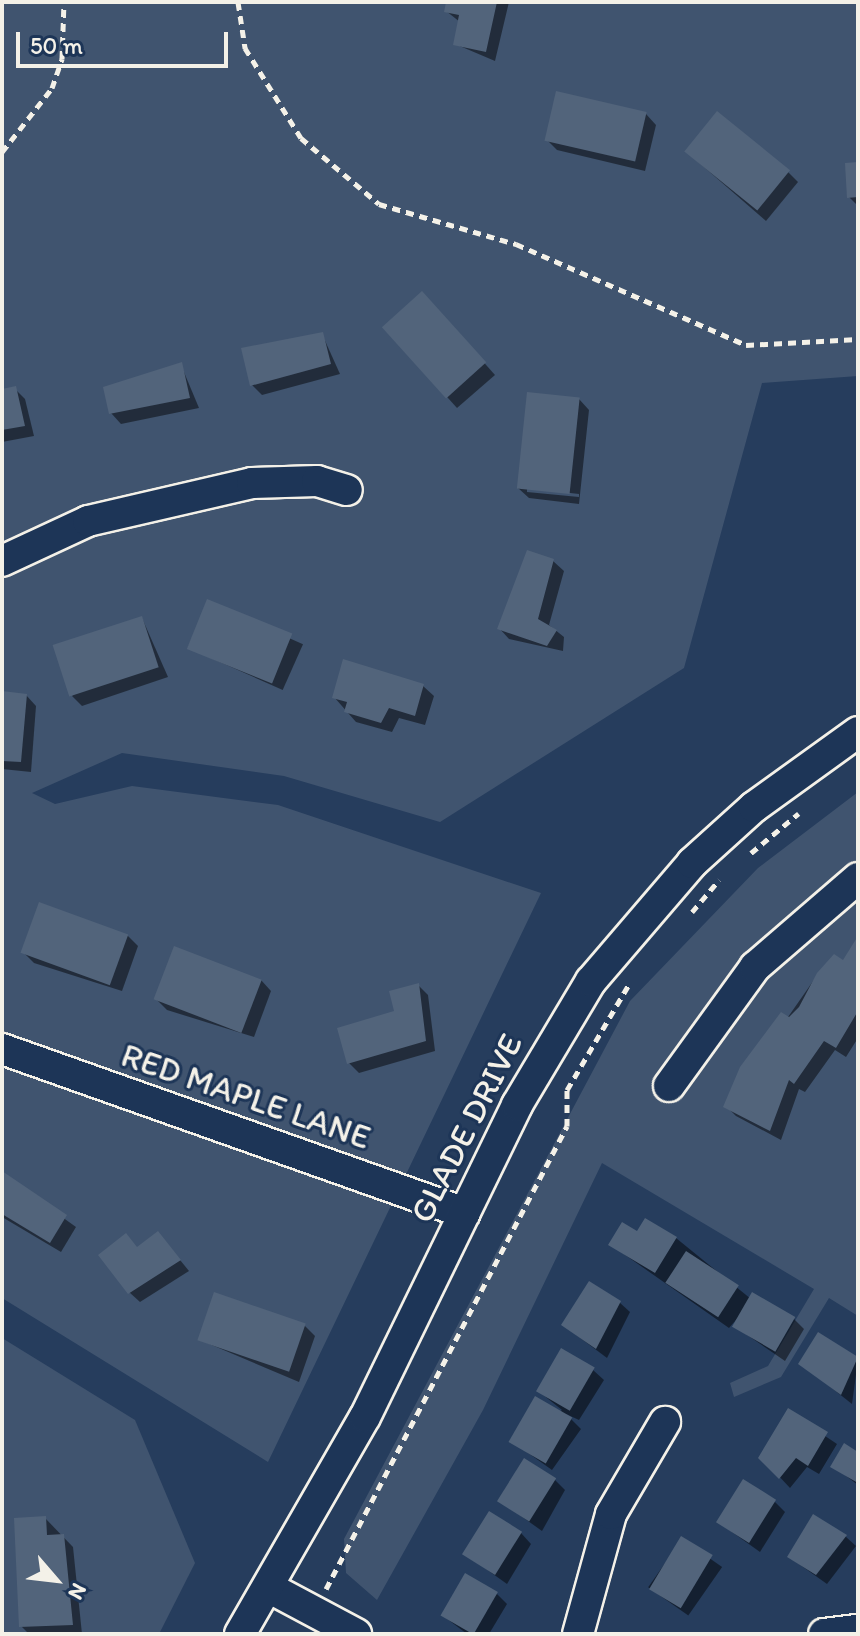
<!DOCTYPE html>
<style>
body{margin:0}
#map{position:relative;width:860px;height:1636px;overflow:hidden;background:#263d5d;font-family:Itim,sans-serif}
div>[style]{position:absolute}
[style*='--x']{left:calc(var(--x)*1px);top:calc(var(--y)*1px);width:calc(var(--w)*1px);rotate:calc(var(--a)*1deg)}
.green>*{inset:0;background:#40546f}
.shadow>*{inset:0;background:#0007;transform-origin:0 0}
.building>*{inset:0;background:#52647b;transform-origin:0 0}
.path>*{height:5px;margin-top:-2.5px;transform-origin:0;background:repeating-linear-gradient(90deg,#f4f1e8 0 8px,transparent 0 14px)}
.roads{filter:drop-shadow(2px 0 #f4f1e8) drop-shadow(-2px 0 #f4f1e8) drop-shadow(0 2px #f4f1e8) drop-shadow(0 -2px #f4f1e8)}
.minor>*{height:30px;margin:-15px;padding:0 15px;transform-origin:15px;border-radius:15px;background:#1d3557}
span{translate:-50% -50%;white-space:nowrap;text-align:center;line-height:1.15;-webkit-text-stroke:6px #1d3557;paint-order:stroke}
.street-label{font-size:34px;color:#f4f1e8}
.frame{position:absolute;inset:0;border:4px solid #f4f1e8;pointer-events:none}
.north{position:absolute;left:16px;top:1540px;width:80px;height:80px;-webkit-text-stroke:6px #1d3557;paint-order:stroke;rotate:118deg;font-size:22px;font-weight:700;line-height:32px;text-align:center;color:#f4f1e8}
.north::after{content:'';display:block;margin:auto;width:28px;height:36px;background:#f4f1e8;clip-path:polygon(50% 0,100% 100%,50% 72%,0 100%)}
.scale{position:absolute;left:16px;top:32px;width:212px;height:36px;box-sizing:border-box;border:4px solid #f4f1e8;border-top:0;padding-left:10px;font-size:24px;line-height:28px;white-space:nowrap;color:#f4f1e8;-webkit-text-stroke:6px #1d3557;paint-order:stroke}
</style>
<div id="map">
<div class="green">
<i style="clip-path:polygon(2px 2px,858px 2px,858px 376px,762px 383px,684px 668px,440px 822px,284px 776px,122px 753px,32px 793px,55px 804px,132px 786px,278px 805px,541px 893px,268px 1462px,2px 1298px)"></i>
<i style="clip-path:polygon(858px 792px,858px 1316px,829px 1298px,781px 1377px,734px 1397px,730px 1383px,768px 1366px,814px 1289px,602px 1163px,483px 1410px,377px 1600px,346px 1573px,344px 1539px,630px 1001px,758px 868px)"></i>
<i style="clip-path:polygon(2px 1338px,135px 1420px,195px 1563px,159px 1634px,2px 1634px)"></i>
</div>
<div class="shadow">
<i style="clip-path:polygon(448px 2px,509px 2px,495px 61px,455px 44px,460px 22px,446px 11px)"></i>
<i style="clip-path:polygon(646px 114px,656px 125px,645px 171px,557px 150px,547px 140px)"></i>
<i style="clip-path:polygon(697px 161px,788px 172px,798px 182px,766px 221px)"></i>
<i style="clip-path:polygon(858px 164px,858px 206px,849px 197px)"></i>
<i style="clip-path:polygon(432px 304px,495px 375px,457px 408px,384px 327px)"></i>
<i style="clip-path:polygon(322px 334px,340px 374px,262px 395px,252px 385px)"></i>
<i style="clip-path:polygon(181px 365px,199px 408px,121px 424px,111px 413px)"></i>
<i style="clip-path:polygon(15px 389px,25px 399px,34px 436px,2px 442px,2px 391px)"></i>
<i style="clip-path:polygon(evenodd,579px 399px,589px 410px,579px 504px,529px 498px,518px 488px,579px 399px,527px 488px,579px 494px,579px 497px,527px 492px,527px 488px)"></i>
<i style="clip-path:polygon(553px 561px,564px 571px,549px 625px,564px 637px,563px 651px,509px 639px,499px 628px)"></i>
<i style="left:208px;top:602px;width:104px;height:50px;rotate:24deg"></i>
<i style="clip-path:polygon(142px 618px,168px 677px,82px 706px,72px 696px)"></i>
<i style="clip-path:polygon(423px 686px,434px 696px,425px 725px,399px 718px,392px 732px,356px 722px,334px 697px)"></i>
<i style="clip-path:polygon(2px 693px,26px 695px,36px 706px,31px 772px,2px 769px)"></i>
<i style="clip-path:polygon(127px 935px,138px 946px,122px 991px,34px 963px,24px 953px)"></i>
<i style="clip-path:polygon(858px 940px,858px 1038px,846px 1057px,835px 1050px,805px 1092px,799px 1089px,781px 1140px,736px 1116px,726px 1106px,818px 974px,844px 963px)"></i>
<i style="clip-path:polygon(261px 980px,271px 991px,254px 1037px,167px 1010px,157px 1000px)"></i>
<i style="clip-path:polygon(418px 985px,428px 995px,435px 1051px,359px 1073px,349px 1063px)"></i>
<i style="clip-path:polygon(2px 1174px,76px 1227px,61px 1252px,2px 1217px)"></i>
<i style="clip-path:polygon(158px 1233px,189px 1271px,140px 1302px,129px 1292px,138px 1249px)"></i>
<i style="clip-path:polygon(638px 1234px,676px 1238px,751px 1299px,794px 1319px,804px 1329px,785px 1361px,734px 1326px,742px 1313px,729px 1328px,611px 1245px)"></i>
<i style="clip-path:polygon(619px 1302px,630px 1312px,607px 1358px,563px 1325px)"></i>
<i style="clip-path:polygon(305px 1326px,315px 1336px,299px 1382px,200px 1340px)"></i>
<i style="clip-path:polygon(818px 1335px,858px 1360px,852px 1404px,800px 1363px)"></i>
<i style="clip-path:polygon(593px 1370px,604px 1380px,579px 1420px,566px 1414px,581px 1429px,552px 1470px,510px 1440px,562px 1410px,537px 1390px)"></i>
<i style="clip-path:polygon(788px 1411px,837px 1444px,819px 1474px,807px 1467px,790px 1488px,761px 1457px)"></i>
<i style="clip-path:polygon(858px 1454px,858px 1485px,833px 1466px)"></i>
<i style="clip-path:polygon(554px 1479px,565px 1490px,542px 1531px,500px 1501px)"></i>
<i style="clip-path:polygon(775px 1502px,785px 1512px,760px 1552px,718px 1522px)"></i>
<i style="clip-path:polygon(45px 1518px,73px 1547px,82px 1634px,29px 1634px,21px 1626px)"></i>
<i style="clip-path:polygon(521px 1533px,531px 1544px,507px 1584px,465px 1554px)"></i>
<i style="clip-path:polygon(845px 1536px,856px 1546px,827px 1584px,789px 1557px)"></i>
<i style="left:682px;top:1539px;width:49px;height:59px;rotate:35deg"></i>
<i style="clip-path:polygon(497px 1594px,507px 1604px,489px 1634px,467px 1634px,442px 1615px)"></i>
</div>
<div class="building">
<i style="clip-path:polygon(446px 2px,497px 2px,486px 52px,453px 45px,459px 15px,444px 12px)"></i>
<i style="left:556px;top:91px;width:93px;height:51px;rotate:13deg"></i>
<i style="left:717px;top:111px;width:94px;height:52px;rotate:39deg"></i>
<i style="clip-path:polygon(858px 162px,858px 197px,847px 198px,845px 163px)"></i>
<i style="left:422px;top:291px;width:96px;height:54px;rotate:48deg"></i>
<i style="clip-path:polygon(323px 332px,331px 364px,250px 386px,241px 348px)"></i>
<i style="clip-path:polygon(182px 362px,190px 398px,109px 414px,103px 387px)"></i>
<i style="clip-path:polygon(16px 386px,25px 426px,2px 430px,2px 389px)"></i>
<i style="left:527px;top:392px;width:53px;height:97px;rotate:6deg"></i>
<i style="clip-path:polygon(527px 550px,554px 559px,538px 619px,557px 630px,547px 646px,497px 629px)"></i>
<i style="left:207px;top:599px;width:92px;height:54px;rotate:22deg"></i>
<i style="left:142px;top:616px;width:54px;height:94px;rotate:72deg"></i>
<i style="clip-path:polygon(343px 659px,424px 684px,415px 716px,389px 708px,381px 723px,344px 712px,347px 702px,332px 698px)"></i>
<i style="clip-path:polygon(2px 691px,27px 694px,21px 762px,2px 761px)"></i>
<i style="left:39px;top:902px;width:95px;height:54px;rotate:20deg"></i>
<i style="clip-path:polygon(858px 936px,858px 1011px,836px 1048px,824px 1041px,794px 1084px,789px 1080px,770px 1131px,723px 1107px,740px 1067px,781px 1012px,789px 1017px,799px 1007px,817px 973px,834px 954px,843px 960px)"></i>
<i style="left:174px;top:946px;width:94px;height:57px;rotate:21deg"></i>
<i style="clip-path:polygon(419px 983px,426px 1041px,347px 1064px,337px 1028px,394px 1011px,389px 991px)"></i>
<i style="clip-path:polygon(2px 1171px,67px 1215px,50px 1243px,2px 1214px)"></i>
<i style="clip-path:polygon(645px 1218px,677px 1237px,655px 1273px,608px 1245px,622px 1222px,637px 1231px)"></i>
<i style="clip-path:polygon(158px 1231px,181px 1260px,128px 1294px,98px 1255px,126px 1233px,137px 1247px)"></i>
<i style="left:686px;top:1251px;width:63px;height:38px;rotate:33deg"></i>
<i style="clip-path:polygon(589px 1281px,621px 1301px,596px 1349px,561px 1325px)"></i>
<i style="left:214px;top:1292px;width:97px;height:51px;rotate:19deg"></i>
<i style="left:752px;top:1292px;width:50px;height:40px;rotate:30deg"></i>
<i style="clip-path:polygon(818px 1332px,858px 1357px,841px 1395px,798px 1364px)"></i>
<i style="left:561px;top:1348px;width:39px;height:50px;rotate:30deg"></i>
<i style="left:535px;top:1396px;width:43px;height:53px;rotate:30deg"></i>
<i style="clip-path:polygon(788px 1408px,828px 1432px,808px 1466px,796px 1458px,779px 1479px,758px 1458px)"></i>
<i style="clip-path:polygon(844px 1443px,858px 1452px,858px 1483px,830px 1467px)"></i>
<i style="left:524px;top:1458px;width:38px;height:51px;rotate:32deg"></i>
<i style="left:743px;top:1479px;width:39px;height:51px;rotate:32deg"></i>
<i style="left:489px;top:1511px;width:39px;height:51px;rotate:32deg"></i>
<i style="clip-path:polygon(813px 1514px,847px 1535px,816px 1575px,787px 1557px)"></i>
<i style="clip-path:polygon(46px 1516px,47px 1535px,64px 1534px,73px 1625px,19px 1627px,14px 1518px)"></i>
<i style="left:681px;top:1536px;width:37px;height:62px;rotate:31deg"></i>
<i style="left:465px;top:1573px;width:38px;height:49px;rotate:30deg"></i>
</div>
<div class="path">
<i style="--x:238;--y:2;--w:47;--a:81.3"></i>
<i style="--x:245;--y:48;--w:106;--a:58.1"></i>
<i style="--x:301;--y:138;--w:102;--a:40.2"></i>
<i style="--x:379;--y:204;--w:143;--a:16.3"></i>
<i style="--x:516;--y:244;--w:251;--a:23.7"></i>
<i style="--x:746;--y:345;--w:112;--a:-3.1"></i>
<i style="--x:2;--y:152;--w:81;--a:-52"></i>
<i style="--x:52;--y:88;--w:31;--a:-71"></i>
<i style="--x:62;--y:59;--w:57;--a:-88"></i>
<i style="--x:751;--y:853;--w:62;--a:-39.8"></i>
<i style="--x:692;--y:912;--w:42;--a:-49.8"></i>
<i style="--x:326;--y:1589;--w:522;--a:-62.5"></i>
<i style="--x:567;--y:1126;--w:36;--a:-90"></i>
<i style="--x:567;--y:1090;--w:121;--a:-59.6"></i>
</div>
<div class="roads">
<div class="minor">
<i style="--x:2;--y:561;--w:95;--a:-24.9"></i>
<i style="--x:88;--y:521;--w:168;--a:-13"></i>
<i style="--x:252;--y:483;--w:65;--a:-1.8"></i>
<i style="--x:317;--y:481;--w:31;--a:17"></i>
<i style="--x:2;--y:1049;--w:491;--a:19.5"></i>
<i style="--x:669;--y:1086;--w:147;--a:-54.1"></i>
<i style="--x:755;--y:967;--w:136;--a:-40.8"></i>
<i style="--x:268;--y:1587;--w:100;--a:28.1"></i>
<i style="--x:240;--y:1634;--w:250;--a:-60.1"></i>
<i style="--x:365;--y:1417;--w:347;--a:-64"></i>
<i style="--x:517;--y:1105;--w:144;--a:-59.2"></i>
<i style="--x:591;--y:981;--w:155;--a:-49.4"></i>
<i style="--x:692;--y:863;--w:84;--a:-42.1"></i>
<i style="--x:754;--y:807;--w:128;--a:-35.8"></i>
<i style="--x:578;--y:1634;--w:124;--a:-74.6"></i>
<i style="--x:611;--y:1514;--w:107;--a:-59.6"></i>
<i style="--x:824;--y:1634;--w:34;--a:-7"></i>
</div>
</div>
<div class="street-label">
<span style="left:246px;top:1096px;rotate:19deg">RED MAPLE LANE</span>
<span style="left:466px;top:1128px;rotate:-63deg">GLADE DRIVE</span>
</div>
<div class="frame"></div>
<div class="north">N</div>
<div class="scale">50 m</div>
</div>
